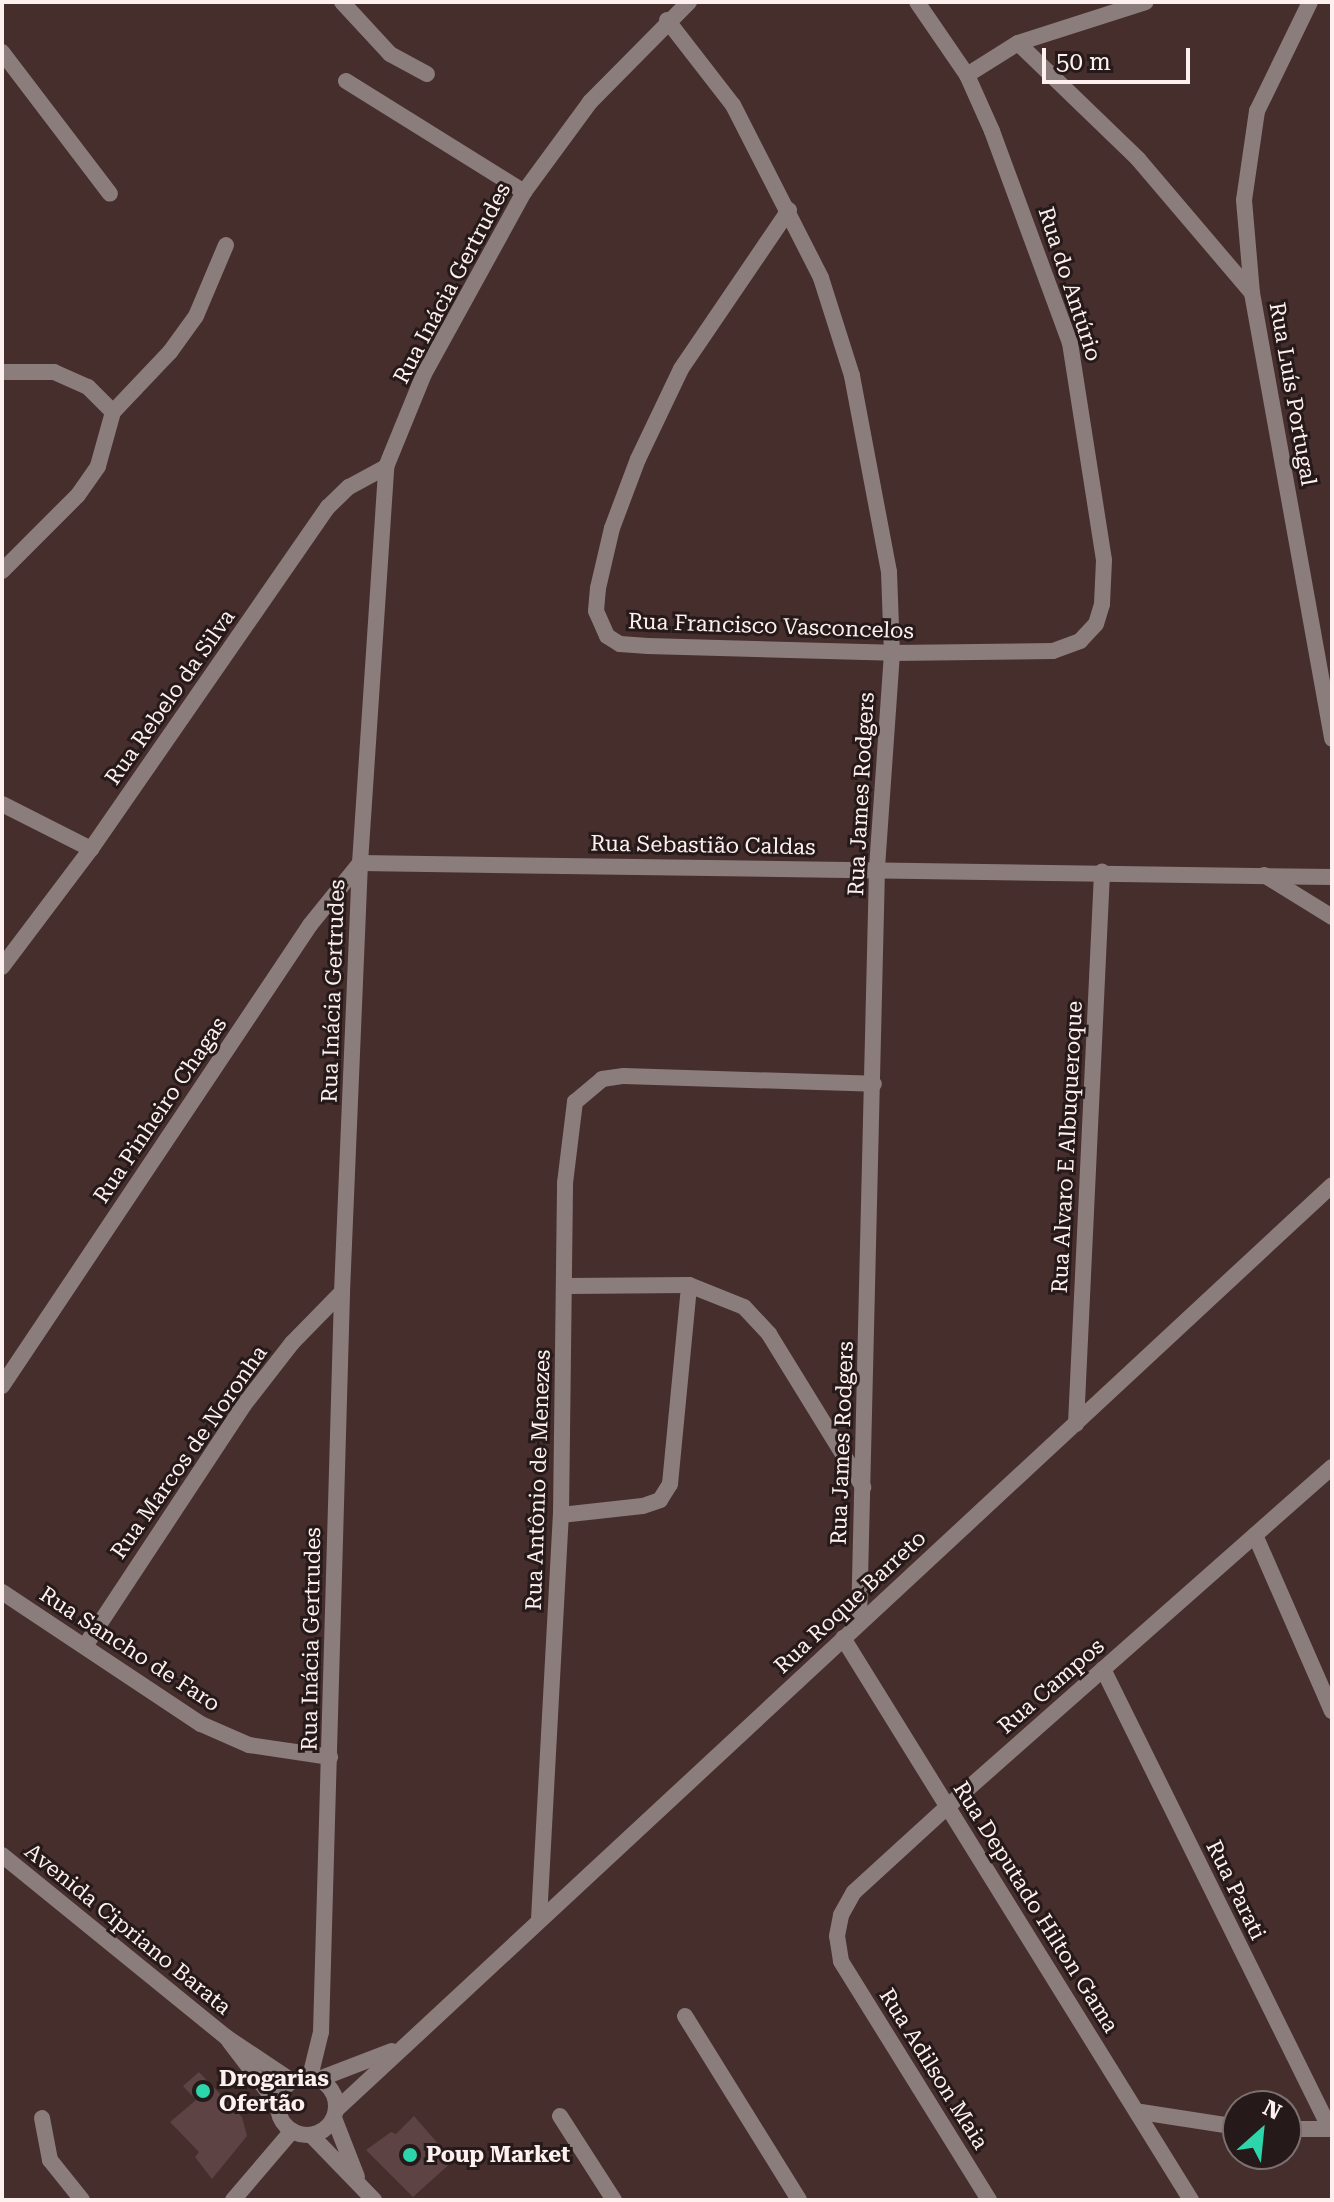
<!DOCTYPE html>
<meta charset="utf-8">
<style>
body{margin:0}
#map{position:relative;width:1334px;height:2202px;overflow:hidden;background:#462e2d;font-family:"Roboto Serif",serif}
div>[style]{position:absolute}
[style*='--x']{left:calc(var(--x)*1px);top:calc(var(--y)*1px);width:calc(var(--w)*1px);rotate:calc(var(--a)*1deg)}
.building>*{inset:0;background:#5d4343}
.minor>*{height:16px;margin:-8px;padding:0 8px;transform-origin:8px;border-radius:8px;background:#8a7d7c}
.tertiary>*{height:16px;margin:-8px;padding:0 8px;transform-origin:8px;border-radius:8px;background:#8a7d7c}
.tertiary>.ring{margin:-8px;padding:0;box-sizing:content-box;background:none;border:16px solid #8a7d7c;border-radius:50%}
.dots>*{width:22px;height:22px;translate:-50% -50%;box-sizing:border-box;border:4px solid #251a19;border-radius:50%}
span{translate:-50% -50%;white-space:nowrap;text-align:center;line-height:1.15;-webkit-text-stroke:6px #251a19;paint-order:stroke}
.street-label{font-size:22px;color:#fdf0ef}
.poi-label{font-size:22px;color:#fdf0ef;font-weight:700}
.left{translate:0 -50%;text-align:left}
.frame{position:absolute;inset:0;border:4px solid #fdf0ef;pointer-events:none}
.north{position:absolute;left:1222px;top:2090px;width:80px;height:80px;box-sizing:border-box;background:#251a19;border:2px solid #7b706f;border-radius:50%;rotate:27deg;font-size:22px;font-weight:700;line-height:32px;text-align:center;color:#fdf0ef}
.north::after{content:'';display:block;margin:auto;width:28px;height:36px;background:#2dd5ab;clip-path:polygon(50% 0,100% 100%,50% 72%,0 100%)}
.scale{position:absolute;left:1042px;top:48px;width:148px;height:36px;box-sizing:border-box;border:4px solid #fdf0ef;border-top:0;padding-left:10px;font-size:24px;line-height:28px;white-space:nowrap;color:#fdf0ef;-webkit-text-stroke:6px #251a19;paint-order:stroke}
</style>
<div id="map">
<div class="building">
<i style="clip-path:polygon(199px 2072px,242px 2117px,247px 2136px,212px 2179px,195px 2157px,199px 2152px,170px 2122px,196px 2100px,183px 2086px)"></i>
<i style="clip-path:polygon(414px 2116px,453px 2161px,413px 2197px,366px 2150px,391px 2132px,396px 2134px)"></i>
</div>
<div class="minor">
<i style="--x:342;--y:2;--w:71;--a:47.3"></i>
<i style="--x:390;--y:54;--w:42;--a:28.4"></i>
<i style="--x:1310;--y:2;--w:121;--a:115.9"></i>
<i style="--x:1257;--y:111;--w:90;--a:98.3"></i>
<i style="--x:1244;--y:200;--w:93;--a:85.1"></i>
<i style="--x:1252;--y:293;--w:453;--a:79.8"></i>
<i style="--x:667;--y:20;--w:108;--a:52.2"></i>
<i style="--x:733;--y:105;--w:194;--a:63"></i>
<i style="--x:821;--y:278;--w:103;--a:72.4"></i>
<i style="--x:852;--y:376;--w:199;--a:79.3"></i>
<i style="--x:889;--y:572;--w:81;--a:87.9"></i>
<i style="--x:892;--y:653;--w:217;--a:94"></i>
<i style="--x:877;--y:869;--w:754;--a:91.37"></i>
<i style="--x:1018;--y:43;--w:167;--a:44"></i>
<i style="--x:1138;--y:159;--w:176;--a:49.6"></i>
<i style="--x:2;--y:52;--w:178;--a:52.7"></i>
<i style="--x:967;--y:75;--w:60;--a:-32.1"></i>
<i style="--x:1018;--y:43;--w:134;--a:-17.8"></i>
<i style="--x:346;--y:81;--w:210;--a:31.9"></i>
<i style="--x:789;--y:210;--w:192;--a:124.2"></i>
<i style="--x:681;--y:369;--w:100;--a:115.5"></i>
<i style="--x:638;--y:459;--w:74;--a:110.6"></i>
<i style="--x:612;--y:528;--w:62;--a:103.1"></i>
<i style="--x:598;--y:588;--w:23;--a:95"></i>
<i style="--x:596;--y:611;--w:27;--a:66"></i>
<i style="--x:607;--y:636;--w:15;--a:32"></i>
<i style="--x:620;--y:644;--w:28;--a:4"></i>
<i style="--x:648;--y:646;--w:244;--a:1.6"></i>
<i style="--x:892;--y:653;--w:161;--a:-0.7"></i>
<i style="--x:1053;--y:651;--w:29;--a:-20"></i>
<i style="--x:1080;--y:641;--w:23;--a:-47"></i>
<i style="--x:1096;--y:624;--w:21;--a:-73"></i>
<i style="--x:1102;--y:604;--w:44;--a:-87.4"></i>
<i style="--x:1104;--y:560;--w:220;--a:-98.9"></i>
<i style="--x:1070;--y:343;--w:226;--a:-110.2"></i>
<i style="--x:992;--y:131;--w:61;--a:-114.1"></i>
<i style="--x:967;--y:75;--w:88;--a:-124.4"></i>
<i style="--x:2;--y:372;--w:52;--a:0"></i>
<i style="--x:54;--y:372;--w:37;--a:24"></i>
<i style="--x:88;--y:387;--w:35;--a:45"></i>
<i style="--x:2;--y:571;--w:107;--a:-45"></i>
<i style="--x:78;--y:495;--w:35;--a:-55"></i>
<i style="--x:98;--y:466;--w:56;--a:-74.5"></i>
<i style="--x:113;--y:412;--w:83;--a:-46.5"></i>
<i style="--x:170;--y:352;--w:44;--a:-54.2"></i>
<i style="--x:196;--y:316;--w:77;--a:-67.1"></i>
<i style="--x:2;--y:804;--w:100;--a:26.8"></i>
<i style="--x:1264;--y:875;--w:80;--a:31.7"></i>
<i style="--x:2;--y:967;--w:148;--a:-53"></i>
<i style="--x:91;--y:849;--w:416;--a:-55.3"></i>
<i style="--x:328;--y:507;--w:29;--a:-44"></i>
<i style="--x:349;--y:487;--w:42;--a:-28.4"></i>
<i style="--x:567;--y:1286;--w:122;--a:-0.5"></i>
<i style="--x:689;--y:1285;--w:59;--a:21.8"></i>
<i style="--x:744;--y:1307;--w:37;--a:47"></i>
<i style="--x:769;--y:1334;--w:180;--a:58.4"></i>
<i style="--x:2;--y:1386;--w:554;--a:-56.25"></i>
<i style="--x:310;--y:925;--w:80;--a:-51.1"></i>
<i style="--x:360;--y:863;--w:972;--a:0.83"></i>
<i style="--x:1076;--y:1424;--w:553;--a:-87.3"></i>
<i style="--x:561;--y:1515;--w:82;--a:-6.3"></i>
<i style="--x:643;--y:1506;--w:18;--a:-19"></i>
<i style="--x:660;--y:1500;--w:19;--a:-58"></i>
<i style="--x:670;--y:1484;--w:200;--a:-84.5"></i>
<i style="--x:1255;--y:1535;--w:192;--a:66.4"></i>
<i style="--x:2;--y:1592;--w:239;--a:33.6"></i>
<i style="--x:201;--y:1724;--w:52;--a:23.6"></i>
<i style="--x:249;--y:1745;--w:82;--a:8.4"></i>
<i style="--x:843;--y:1638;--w:661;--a:58.23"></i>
<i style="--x:85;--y:1646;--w:287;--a:-56.6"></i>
<i style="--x:243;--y:1406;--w:80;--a:-52.1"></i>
<i style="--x:292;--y:1343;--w:71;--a:-45.6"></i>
<i style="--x:1103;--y:1669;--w:513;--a:63.73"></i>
<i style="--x:539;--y:1919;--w:405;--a:-86.9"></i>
<i style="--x:561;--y:1515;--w:332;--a:-89.3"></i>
<i style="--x:565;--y:1183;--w:82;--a:-83"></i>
<i style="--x:575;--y:1102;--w:35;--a:-40"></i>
<i style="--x:602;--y:1079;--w:22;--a:-8"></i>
<i style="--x:624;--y:1076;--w:250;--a:1.8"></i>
<i style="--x:685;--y:2016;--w:216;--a:58.2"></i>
<i style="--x:310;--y:2077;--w:46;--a:-76.3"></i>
<i style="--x:321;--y:2032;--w:740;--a:-88.37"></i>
<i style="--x:342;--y:1292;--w:429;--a:-87.6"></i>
<i style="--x:360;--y:863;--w:397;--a:-86.2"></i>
<i style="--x:386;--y:467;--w:100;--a:-67.8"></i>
<i style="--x:424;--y:374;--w:208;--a:-61.2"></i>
<i style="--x:524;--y:192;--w:112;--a:-53.7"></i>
<i style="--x:590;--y:102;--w:141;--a:-45.3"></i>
<i style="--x:1141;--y:2112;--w:98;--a:8.8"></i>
<i style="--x:560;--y:2116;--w:100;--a:57.3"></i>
<i style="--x:42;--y:2118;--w:43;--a:79.2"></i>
<i style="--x:50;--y:2160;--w:51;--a:51.3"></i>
<i style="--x:1286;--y:2129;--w:46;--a:0"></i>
<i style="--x:989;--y:2200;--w:281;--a:-121.8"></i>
<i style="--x:841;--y:1961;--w:25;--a:-99"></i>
<i style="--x:837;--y:1936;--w:21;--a:-79"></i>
<i style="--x:841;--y:1915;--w:26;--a:-61"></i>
<i style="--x:854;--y:1892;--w:125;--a:-42.4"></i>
<i style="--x:946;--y:1808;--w:515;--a:-41.46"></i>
</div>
<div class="tertiary">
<i style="--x:2;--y:1855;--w:289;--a:39.1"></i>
<i style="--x:226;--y:2037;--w:79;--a:33.7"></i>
<i style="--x:229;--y:2041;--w:81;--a:52.6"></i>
<i class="ring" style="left:278px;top:2077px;width:42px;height:42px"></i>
<i style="--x:319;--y:2079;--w:78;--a:-21"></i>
<i style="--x:336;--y:2110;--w:1359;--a:-42.88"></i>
<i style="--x:334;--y:2118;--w:63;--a:68.7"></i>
<i style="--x:311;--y:2135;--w:91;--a:45.9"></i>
<i style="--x:233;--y:2200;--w:91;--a:-49.5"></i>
</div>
<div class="dots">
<i style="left:203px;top:2091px;background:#2dd5ab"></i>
<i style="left:410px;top:2155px;background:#2dd5ab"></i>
</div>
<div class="street-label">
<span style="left:452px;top:283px;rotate:-62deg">Rua Inácia Gertrudes</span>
<span style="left:1070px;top:284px;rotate:72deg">Rua do Antúrio</span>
<span style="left:1293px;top:394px;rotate:80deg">Rua Luís Portugal</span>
<span style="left:771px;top:626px;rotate:2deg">Rua Francisco Vasconcelos</span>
<span style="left:170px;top:697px;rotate:-55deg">Rua Rebelo da Silva</span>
<span style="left:861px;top:794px;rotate:-87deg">Rua James Rodgers</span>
<span style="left:703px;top:845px;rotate:1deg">Rua Sebastião Caldas</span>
<span style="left:333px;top:991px;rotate:-88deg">Rua Inácia Gertrudes</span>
<span style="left:160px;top:1110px;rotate:-56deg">Rua Pinheiro Chagas</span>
<span style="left:1067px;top:1147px;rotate:-87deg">Rua Alvaro E Albuqueroque</span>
<span style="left:842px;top:1443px;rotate:-88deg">Rua James Rodgers</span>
<span style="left:189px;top:1452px;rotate:-55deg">Rua Marcos de Noronha</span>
<span style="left:538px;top:1480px;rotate:-88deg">Rua Antônio de Menezes</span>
<span style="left:850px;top:1602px;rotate:-43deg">Rua Roque Barreto</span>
<span style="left:311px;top:1639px;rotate:-89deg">Rua Inácia Gertrudes</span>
<span style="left:130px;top:1649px;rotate:33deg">Rua Sancho de Faro</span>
<span style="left:1051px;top:1686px;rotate:-41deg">Rua Campos</span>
<span style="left:1236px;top:1890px;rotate:64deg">Rua Parati</span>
<span style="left:1036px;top:1907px;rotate:58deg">Rua Deputado Hilton Gama</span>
<span style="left:128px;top:1929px;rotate:39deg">Avenida Cipriano Barata</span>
<span style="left:934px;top:2069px;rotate:58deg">Rua Adilson Maia</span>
</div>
<div class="poi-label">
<span class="left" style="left:219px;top:2091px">Drogarias<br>Ofertão</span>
<span class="left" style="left:426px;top:2155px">Poup Market</span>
</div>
<div class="frame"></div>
<div class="north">N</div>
<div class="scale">50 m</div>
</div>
